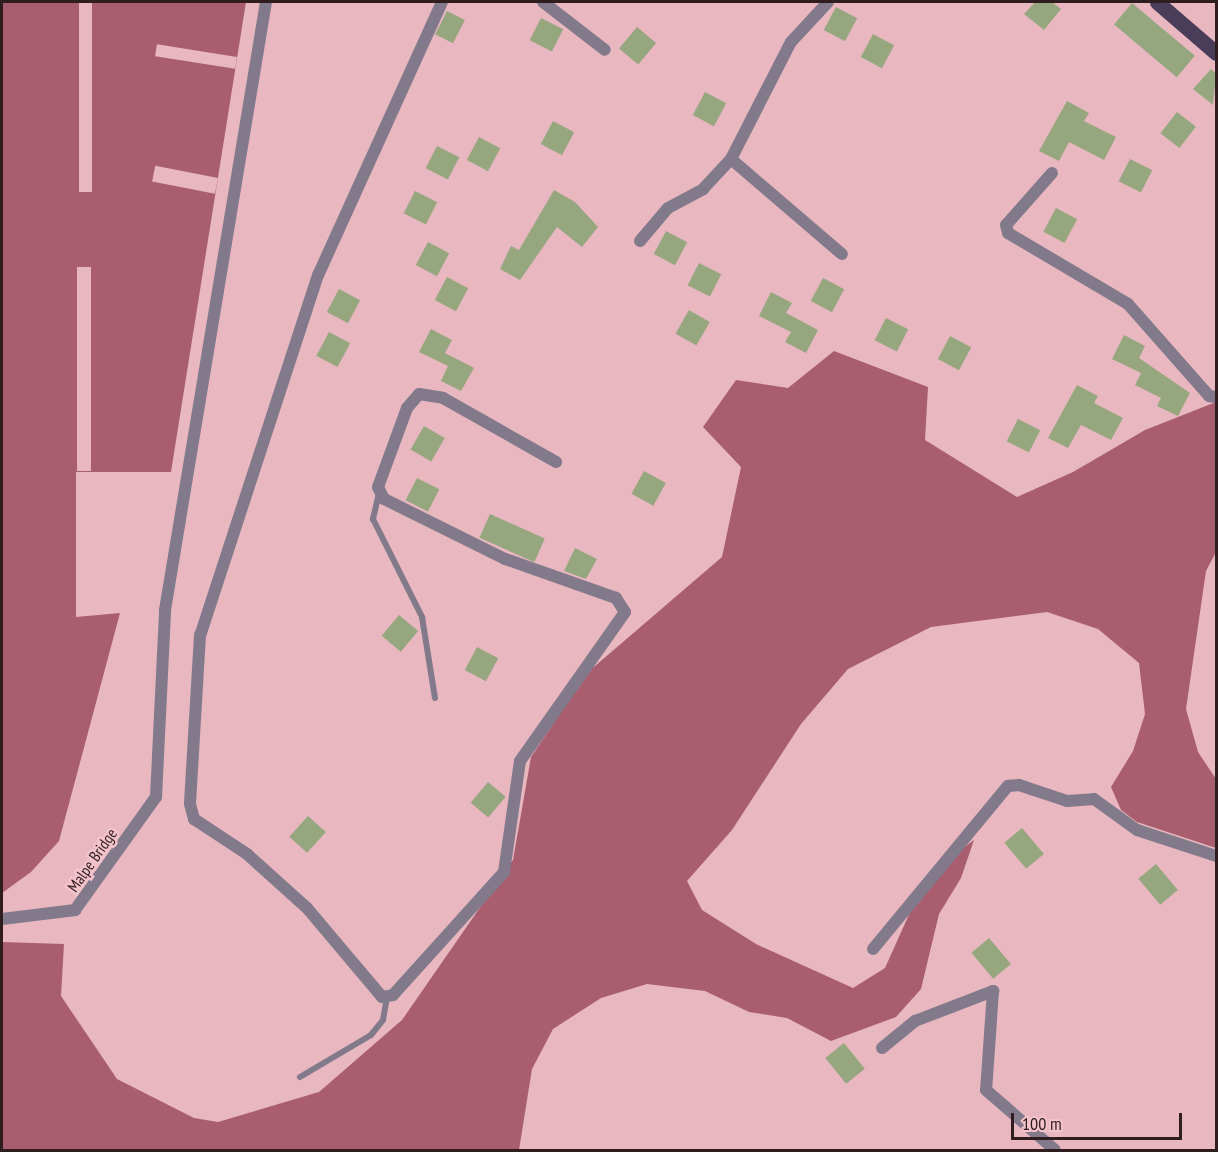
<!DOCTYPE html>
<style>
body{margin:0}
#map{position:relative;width:1218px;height:1152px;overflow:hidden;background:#e8b7c0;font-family:"PT Sans Narrow",sans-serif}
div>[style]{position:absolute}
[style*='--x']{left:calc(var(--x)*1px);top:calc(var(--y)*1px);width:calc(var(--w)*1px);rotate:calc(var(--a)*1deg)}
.water>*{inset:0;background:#a95e6f}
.pier>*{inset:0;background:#e8b7c0;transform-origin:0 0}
.building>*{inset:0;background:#96a77f;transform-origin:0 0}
.service>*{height:6px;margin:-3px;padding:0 3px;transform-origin:3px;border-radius:3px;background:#827a8b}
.minor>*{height:12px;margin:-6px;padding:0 6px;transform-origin:6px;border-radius:6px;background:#827a8b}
.tertiary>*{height:12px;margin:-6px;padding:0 6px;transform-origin:6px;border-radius:6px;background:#827a8b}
.primary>*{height:15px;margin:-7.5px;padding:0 7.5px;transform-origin:7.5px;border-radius:7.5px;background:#4a3d59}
span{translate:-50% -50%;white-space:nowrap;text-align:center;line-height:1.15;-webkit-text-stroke:5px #f5c3cc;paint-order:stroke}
.street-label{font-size:16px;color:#2f1d20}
.frame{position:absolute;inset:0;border:3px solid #2f1d20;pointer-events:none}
.scale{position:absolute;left:1011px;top:1113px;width:171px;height:27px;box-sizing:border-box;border:3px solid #2f1d20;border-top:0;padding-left:8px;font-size:18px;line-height:21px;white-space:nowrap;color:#2f1d20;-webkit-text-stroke:4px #f5c3cc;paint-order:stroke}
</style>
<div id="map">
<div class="water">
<i style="clip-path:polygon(2px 2px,246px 2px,171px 472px,76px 472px,76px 617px,120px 613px,59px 841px,31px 872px,2px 893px)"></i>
<i style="clip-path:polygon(834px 351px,928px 387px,925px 440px,1017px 497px,1073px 472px,1145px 430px,1216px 402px,1216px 552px,1206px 571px,1186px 709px,1198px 752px,1216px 779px,1216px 848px,1137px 822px,1121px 810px,1111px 787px,1133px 751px,1145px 714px,1139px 663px,1098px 629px,1047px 612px,931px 627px,848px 669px,801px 724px,732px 830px,687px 881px,702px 910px,756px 944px,853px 988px,885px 968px,916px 899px,948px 859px,974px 840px,961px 878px,939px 914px,921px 989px,896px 1017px,831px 1041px,787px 1018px,749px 1012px,705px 991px,647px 984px,601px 998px,553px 1029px,532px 1069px,519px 1150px,2px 1150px,2px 942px,64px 944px,61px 996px,117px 1079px,194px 1118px,218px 1122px,319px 1092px,402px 1020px,513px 860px,531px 757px,588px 672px,722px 557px,741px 467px,703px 427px,736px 380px,788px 388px)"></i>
</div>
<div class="pier">
<i style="left:79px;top:2px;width:13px;height:190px"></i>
<i style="left:237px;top:57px;width:12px;height:81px;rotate:99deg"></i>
<i style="left:218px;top:178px;width:16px;height:64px;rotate:101deg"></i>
<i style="left:77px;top:267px;width:14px;height:204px"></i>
</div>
<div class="building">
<i style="clip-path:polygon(1035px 2px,1052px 2px,1061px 9px,1044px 30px,1024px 14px)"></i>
<i style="left:1132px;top:3px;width:82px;height:28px;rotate:40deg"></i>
<i style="left:836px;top:7px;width:24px;height:26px;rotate:28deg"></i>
<i style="left:447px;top:11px;width:20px;height:26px;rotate:27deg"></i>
<i style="left:541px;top:18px;width:25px;height:25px;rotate:27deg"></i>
<i style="left:637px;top:27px;width:25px;height:28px;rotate:40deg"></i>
<i style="left:873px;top:34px;width:24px;height:26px;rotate:28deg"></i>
<i style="clip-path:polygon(1211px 69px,1216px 74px,1213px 105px,1193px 89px)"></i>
<i style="left:705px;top:92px;width:24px;height:26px;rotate:28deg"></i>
<i style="clip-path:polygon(1067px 101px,1089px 113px,1084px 121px,1116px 137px,1104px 160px,1069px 142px,1059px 161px,1039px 151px)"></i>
<i style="left:1177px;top:112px;width:24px;height:27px;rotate:38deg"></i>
<i style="left:553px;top:121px;width:24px;height:26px;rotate:28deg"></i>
<i style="left:479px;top:137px;width:24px;height:26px;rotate:28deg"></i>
<i style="left:437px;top:146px;width:25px;height:25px;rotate:27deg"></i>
<i style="left:1130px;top:159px;width:25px;height:25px;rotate:27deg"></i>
<i style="clip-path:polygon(554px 190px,575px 202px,598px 227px,582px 247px,557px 227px,520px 280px,500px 269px,511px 246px,519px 250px)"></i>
<i style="left:415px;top:191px;width:25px;height:25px;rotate:27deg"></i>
<i style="left:1056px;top:208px;width:24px;height:27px;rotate:28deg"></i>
<i style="left:666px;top:231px;width:24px;height:26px;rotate:28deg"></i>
<i style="left:428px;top:242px;width:24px;height:26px;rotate:28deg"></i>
<i style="left:699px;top:263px;width:25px;height:25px;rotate:27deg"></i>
<i style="left:447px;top:277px;width:24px;height:26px;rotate:28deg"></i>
<i style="left:823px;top:278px;width:24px;height:26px;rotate:28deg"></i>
<i style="left:339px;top:289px;width:24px;height:26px;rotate:28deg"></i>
<i style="clip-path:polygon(771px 292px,792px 303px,786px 313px,818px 330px,806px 353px,785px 342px,791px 332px,759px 316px)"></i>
<i style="left:689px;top:310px;width:24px;height:27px;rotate:30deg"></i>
<i style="left:886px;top:318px;width:25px;height:25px;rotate:27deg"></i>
<i style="clip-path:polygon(431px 329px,452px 340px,445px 353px,474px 368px,461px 391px,441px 381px,448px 366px,419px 352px)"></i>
<i style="left:329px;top:332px;width:24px;height:27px;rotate:28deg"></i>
<i style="clip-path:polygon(1124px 335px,1145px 346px,1139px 358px,1190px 393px,1178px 416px,1157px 406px,1161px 398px,1135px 385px,1141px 373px,1112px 359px)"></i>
<i style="left:950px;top:336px;width:24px;height:26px;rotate:28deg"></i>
<i style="clip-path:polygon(1077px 385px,1098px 396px,1094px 403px,1123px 418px,1111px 440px,1081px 425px,1068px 448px,1048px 438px)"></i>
<i style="left:1018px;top:419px;width:25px;height:25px;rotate:27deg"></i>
<i style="left:424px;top:426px;width:24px;height:27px;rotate:30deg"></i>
<i style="left:644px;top:471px;width:25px;height:26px;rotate:29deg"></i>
<i style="left:417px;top:478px;width:25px;height:25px;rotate:27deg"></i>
<i style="left:490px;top:514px;width:60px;height:26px;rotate:24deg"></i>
<i style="clip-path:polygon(575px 548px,597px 559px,586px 579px,564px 571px)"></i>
<i style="left:399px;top:615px;width:25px;height:27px;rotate:40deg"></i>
<i style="left:477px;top:647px;width:24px;height:26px;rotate:28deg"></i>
<i style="left:488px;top:782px;width:23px;height:27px;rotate:40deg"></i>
<i style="left:308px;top:816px;width:24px;height:28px;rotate:42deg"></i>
<i style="left:1022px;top:828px;width:34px;height:23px;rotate:50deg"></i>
<i style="left:1156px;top:864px;width:34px;height:23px;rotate:50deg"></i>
<i style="left:989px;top:938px;width:34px;height:23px;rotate:50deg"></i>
<i style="left:844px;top:1043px;width:33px;height:24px;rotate:51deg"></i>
</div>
<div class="service">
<i style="--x:379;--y:493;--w:27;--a:103"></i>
<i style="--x:373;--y:519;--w:110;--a:63.4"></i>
<i style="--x:422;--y:617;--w:82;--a:80.9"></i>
<i style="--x:300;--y:1077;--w:82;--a:-30.6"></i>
<i style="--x:371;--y:1035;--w:19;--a:-51"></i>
<i style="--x:383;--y:1020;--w:22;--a:-80"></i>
</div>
<div class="minor">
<i style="--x:442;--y:2;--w:300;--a:114.4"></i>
<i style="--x:318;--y:275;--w:379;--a:108.1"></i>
<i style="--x:200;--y:635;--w:169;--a:93.4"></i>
<i style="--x:190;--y:804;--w:16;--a:75"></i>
<i style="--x:194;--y:819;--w:64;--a:33.4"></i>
<i style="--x:247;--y:854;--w:81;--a:42"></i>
<i style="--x:307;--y:908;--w:116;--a:49.9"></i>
<i style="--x:382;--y:997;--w:11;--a:-10"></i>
<i style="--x:393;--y:995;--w:166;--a:-47.9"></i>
<i style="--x:504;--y:872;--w:112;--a:-81.8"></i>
<i style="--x:520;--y:761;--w:182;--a:-54.8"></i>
<i style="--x:625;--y:612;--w:17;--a:-123"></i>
<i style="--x:616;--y:598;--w:118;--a:-160.6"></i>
<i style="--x:505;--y:559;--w:135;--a:-153.6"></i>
<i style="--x:384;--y:499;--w:13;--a:-117"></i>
<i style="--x:378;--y:487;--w:84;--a:-69.8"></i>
<i style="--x:407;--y:408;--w:18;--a:-49"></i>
<i style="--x:419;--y:394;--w:24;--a:9"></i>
<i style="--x:443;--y:398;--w:130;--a:29.5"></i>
<i style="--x:543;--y:2;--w:78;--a:37.7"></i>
<i style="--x:731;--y:159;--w:146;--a:40.6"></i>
<i style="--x:1052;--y:173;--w:69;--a:131.5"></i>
<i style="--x:1006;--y:225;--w:8;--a:76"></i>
<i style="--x:1008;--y:233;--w:139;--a:30.6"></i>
<i style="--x:1128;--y:304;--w:123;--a:48.6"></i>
<i style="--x:1209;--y:396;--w:7;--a:8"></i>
<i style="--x:640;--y:241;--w:43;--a:-49.7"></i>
<i style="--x:668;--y:208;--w:40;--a:-28"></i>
<i style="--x:703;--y:189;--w:41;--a:-47"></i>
<i style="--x:731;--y:159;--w:131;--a:-62.9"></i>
<i style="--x:791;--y:42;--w:54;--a:-47.2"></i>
<i style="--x:873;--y:949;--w:212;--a:-50.4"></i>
<i style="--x:1008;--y:786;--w:11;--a:-5"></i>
<i style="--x:1019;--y:785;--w:51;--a:18.4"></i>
<i style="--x:1067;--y:801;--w:27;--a:-4"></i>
<i style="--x:1094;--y:799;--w:53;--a:35.8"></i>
<i style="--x:1137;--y:830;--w:83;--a:18.2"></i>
<i style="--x:882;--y:1048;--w:43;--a:-39.3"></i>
<i style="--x:915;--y:1021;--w:84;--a:-21"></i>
<i style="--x:993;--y:991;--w:99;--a:94"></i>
<i style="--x:986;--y:1090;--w:91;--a:41"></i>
</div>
<div class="tertiary">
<i style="--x:2;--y:919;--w:74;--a:-7"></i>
<i style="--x:75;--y:910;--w:139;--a:-54.4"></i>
<i style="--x:156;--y:797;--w:187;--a:-87.2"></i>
<i style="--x:165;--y:610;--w:616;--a:-80.57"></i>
</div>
<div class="primary">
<i style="--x:1157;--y:2;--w:78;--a:40.8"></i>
</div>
<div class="street-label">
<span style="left:92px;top:860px;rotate:-55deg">Malpe Bridge</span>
</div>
<div class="frame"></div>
<div class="scale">100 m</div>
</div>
